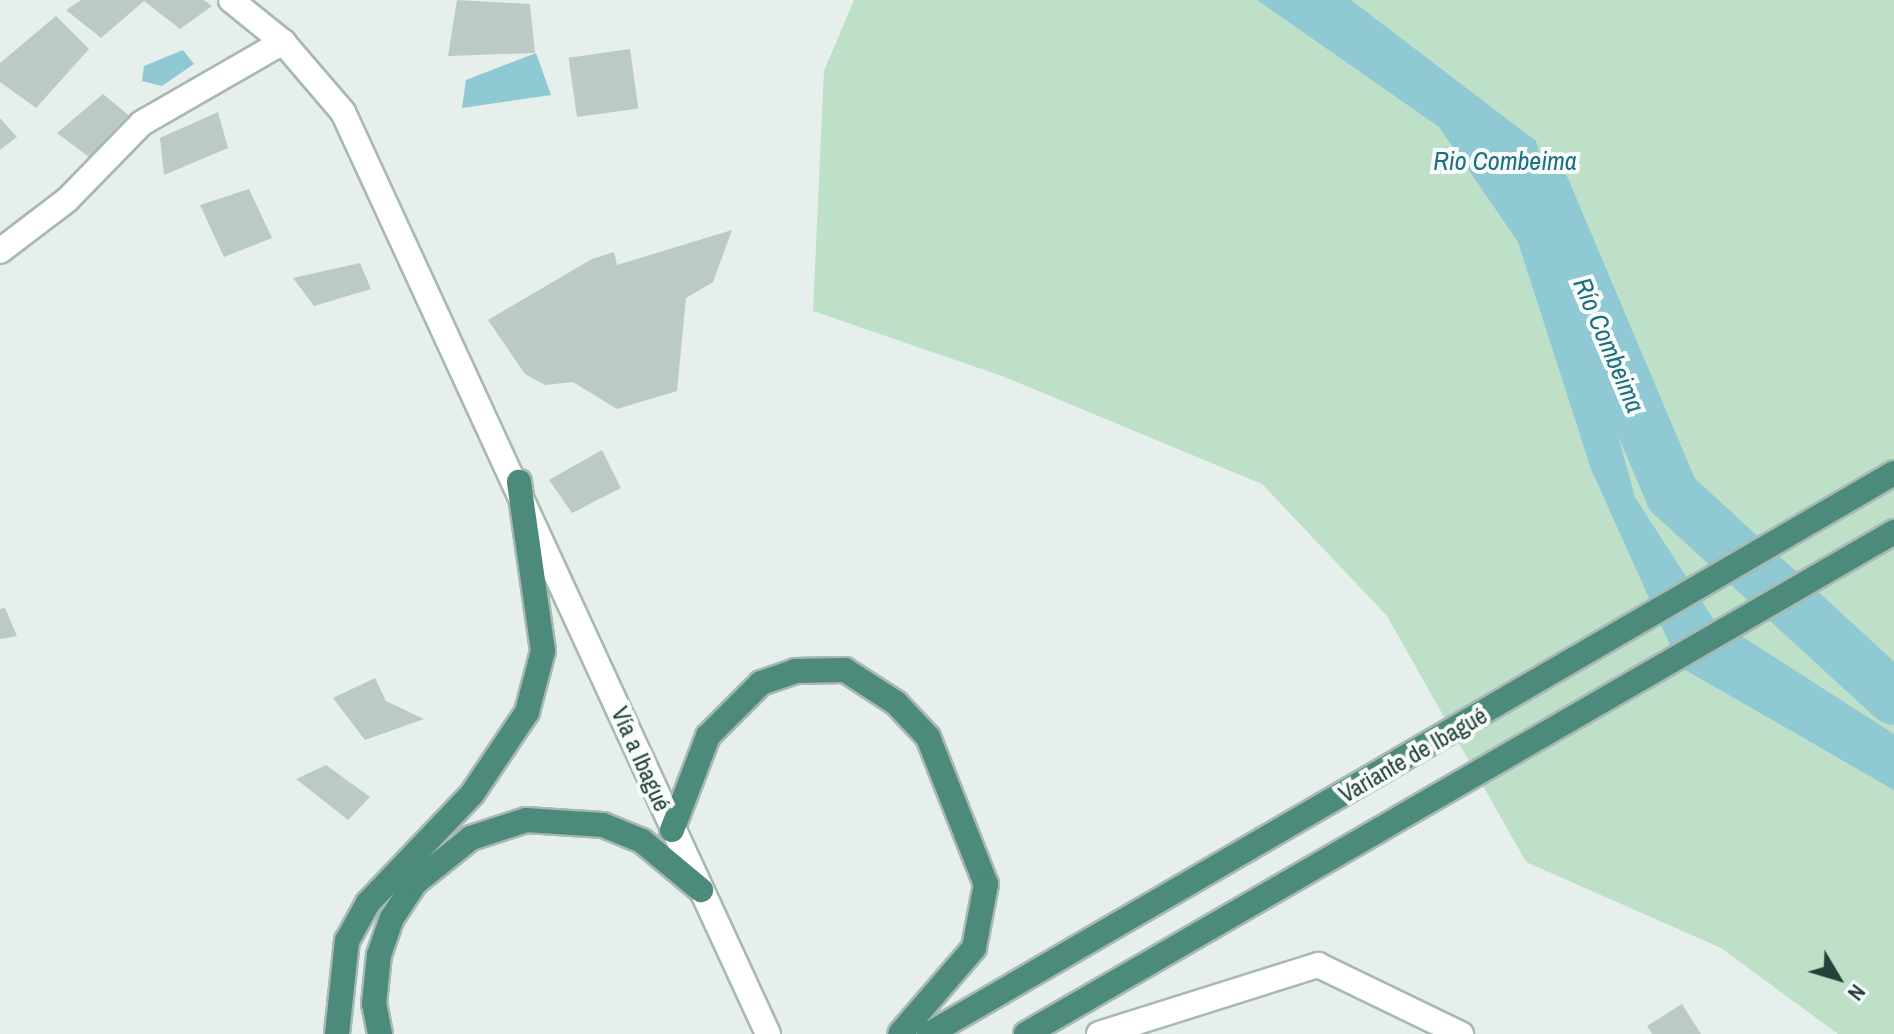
<!DOCTYPE html>
<meta charset="utf-8">
<style>
body{margin:0}
#map{position:relative;width:1894px;height:1034px;overflow:hidden;background:#e6efeb;font-family:"Archivo Narrow",sans-serif}
div>[style]{position:absolute}
[style*='--x']{left:calc(var(--x)*1px);top:calc(var(--y)*1px);width:calc(var(--w)*1px);rotate:calc(var(--a)*1deg)}
.green>*{inset:0;background:#bfe0c8}
.water>*{inset:0;background:#8ec9d4}
.river>*{height:54px;margin:-27px;padding:0 27px;transform-origin:27px;border-radius:27px;background:#8ec9d4}
.building>*{inset:0;background:#bbcac4;transform-origin:0 0}
.roads{filter:drop-shadow(2px 0 #a8b8b2) drop-shadow(-2px 0 #a8b8b2) drop-shadow(0 2px #a8b8b2) drop-shadow(0 -2px #a8b8b2)}
.minor>*{height:24px;margin:-12px;padding:0 12px;transform-origin:12px;border-radius:12px;background:#fff}
.secondary>*{height:24px;margin:-12px;padding:0 12px;transform-origin:12px;border-radius:12px;background:#fff}
.trunk>*{height:24px;margin:-12px;padding:0 12px;transform-origin:12px;border-radius:12px;background:#4c8a7c}
span{translate:-50% -50%;white-space:nowrap;text-align:center;line-height:1.15;-webkit-text-stroke:8px #f7fbf9;paint-order:stroke}
.street-label{font-size:24px;color:#24423a}
.water-label{font-size:26px;color:#1c6f80;font-style:italic}
.north{position:absolute;left:1798px;top:938px;width:80px;height:80px;-webkit-text-stroke:6px #f7fbf9;paint-order:stroke;rotate:128deg;font-size:22px;font-weight:700;line-height:32px;text-align:center;color:#24423a}
.north::after{content:'';display:block;margin:auto;width:28px;height:36px;background:#24423a;clip-path:polygon(50% 0,100% 100%,50% 72%,0 100%)}
</style>
<div id="map">
<div class="green">
<i style="clip-path:polygon(854px 0,1894px 0,1894px 1034px,1838px 1034px,1721px 948px,1526px 862px,1387px 616px,1262px 484px,1002px 376px,813px 311px,824px 71px)"></i>
</div>
<div class="water">
<i style="clip-path:polygon(1257px 0,1351px 0,1536px 141px,1635px 497px,1712px 617px,1894px 734px,1894px 790px,1680px 667px,1591px 469px,1518px 242px,1439px 127px)"></i>
<i style="clip-path:polygon(183px 50px,194px 64px,162px 86px,142px 81px,144px 66px)"></i>
<i style="clip-path:polygon(536px 53px,551px 95px,462px 108px,466px 80px)"></i>
</div>
<div class="river">
<i style="--x:1519;--y:170;--w:33;--a:40"></i>
<i style="--x:1544;--y:191;--w:329;--a:67.1"></i>
<i style="--x:1672;--y:494;--w:301;--a:42.6"></i>
</div>
<div class="building">
<i style="clip-path:polygon(81px 0,204px 0,212px 6px,180px 29px,144px 1px,101px 38px,66px 10px)"></i>
<i style="clip-path:polygon(457px 0,530px 4px,535px 53px,448px 56px)"></i>
<i style="clip-path:polygon(56px 16px,89px 49px,36px 108px,0 82px,0 63px)"></i>
<i style="left:630px;top:49px;width:60px;height:62px;rotate:82deg"></i>
<i style="clip-path:polygon(103px 94px,132px 118px,89px 157px,57px 133px)"></i>
<i style="clip-path:polygon(218px 112px,228px 148px,164px 175px,160px 138px)"></i>
<i style="clip-path:polygon(0 118px,17px 137px,0 150px)"></i>
<i style="clip-path:polygon(249px 189px,272px 238px,224px 257px,200px 205px)"></i>
<i style="clip-path:polygon(732px 230px,713px 282px,686px 298px,677px 391px,617px 409px,573px 382px,545px 385px,525px 374px,488px 320px,592px 259px,614px 252px,617px 265px)"></i>
<i style="clip-path:polygon(360px 263px,371px 289px,314px 306px,293px 278px)"></i>
<i style="clip-path:polygon(602px 450px,621px 488px,572px 513px,549px 480px)"></i>
<i style="clip-path:polygon(5px 608px,17px 636px,0 639px,0 609px)"></i>
<i style="clip-path:polygon(375px 678px,386px 701px,424px 719px,365px 740px,333px 698px)"></i>
<i style="clip-path:polygon(326px 765px,370px 797px,348px 820px,296px 779px)"></i>
<i style="clip-path:polygon(1682px 1004px,1701px 1034px,1652px 1034px,1647px 1026px)"></i>
</div>
<div class="roads">
<div class="minor">
<i style="--x:0;--y:251;--w:84;--a:-37.3"></i>
<i style="--x:67;--y:200;--w:107;--a:-45.8"></i>
<i style="--x:142;--y:123;--w:163;--a:-29.9"></i>
<i style="--x:1099;--y:1034;--w:230;--a:-17.5"></i>
<i style="--x:1318;--y:965;--w:159;--a:25.8"></i>
</div>
<div class="secondary">
<i style="--x:231;--y:0;--w:67;--a:38.9"></i>
<i style="--x:283;--y:42;--w:92;--a:49.4"></i>
<i style="--x:343;--y:112;--w:1015;--a:65.25"></i>
</div>
<div class="trunk">
<i style="--x:672;--y:830;--w:101;--a:-69"></i>
<i style="--x:708;--y:736;--w:75;--a:-45"></i>
<i style="--x:761;--y:683;--w:36;--a:-19"></i>
<i style="--x:795;--y:671;--w:50;--a:-1.1"></i>
<i style="--x:845;--y:670;--w:61;--a:32.9"></i>
<i style="--x:896;--y:703;--w:47;--a:46.7"></i>
<i style="--x:928;--y:737;--w:158;--a:68.5"></i>
<i style="--x:986;--y:884;--w:65;--a:100.6"></i>
<i style="--x:974;--y:948;--w:113;--a:130.7"></i>
<i style="--x:337;--y:1034;--w:94;--a:-83.9"></i>
<i style="--x:347;--y:941;--w:43;--a:-61.1"></i>
<i style="--x:368;--y:903;--w:151;--a:-46.3"></i>
<i style="--x:472;--y:794;--w:99;--a:-56.1"></i>
<i style="--x:527;--y:712;--w:63;--a:-75.3"></i>
<i style="--x:543;--y:651;--w:171;--a:-98.1"></i>
<i style="--x:380;--y:1034;--w:31;--a:-101"></i>
<i style="--x:374;--y:1004;--w:49;--a:-84.2"></i>
<i style="--x:379;--y:955;--w:39;--a:-71"></i>
<i style="--x:392;--y:918;--w:42;--a:-56.7"></i>
<i style="--x:415;--y:883;--w:72;--a:-38.8"></i>
<i style="--x:471;--y:838;--w:58;--a:-18.1"></i>
<i style="--x:526;--y:820;--w:77;--a:3.7"></i>
<i style="--x:603;--y:825;--w:42;--a:22.3"></i>
<i style="--x:642;--y:841;--w:77;--a:39.7"></i>
<i style="--x:929;--y:1034;--w:1116;--a:-30.17"></i>
<i style="--x:1026;--y:1034;--w:1003;--a:-30.04"></i>
</div>
</div>
<div class="street-label">
<span style="left:1413px;top:755px;rotate:-30deg">Variante de Ibagué</span>
<span style="left:641px;top:759px;rotate:66deg">Vía a Ibagué</span>
</div>
<div class="water-label">
<span style="left:1505px;top:161px">Rio Combeima</span>
<span style="left:1609px;top:345px;rotate:67deg">Río Combeima</span>
</div>
<div class="north">N</div>
</div>
